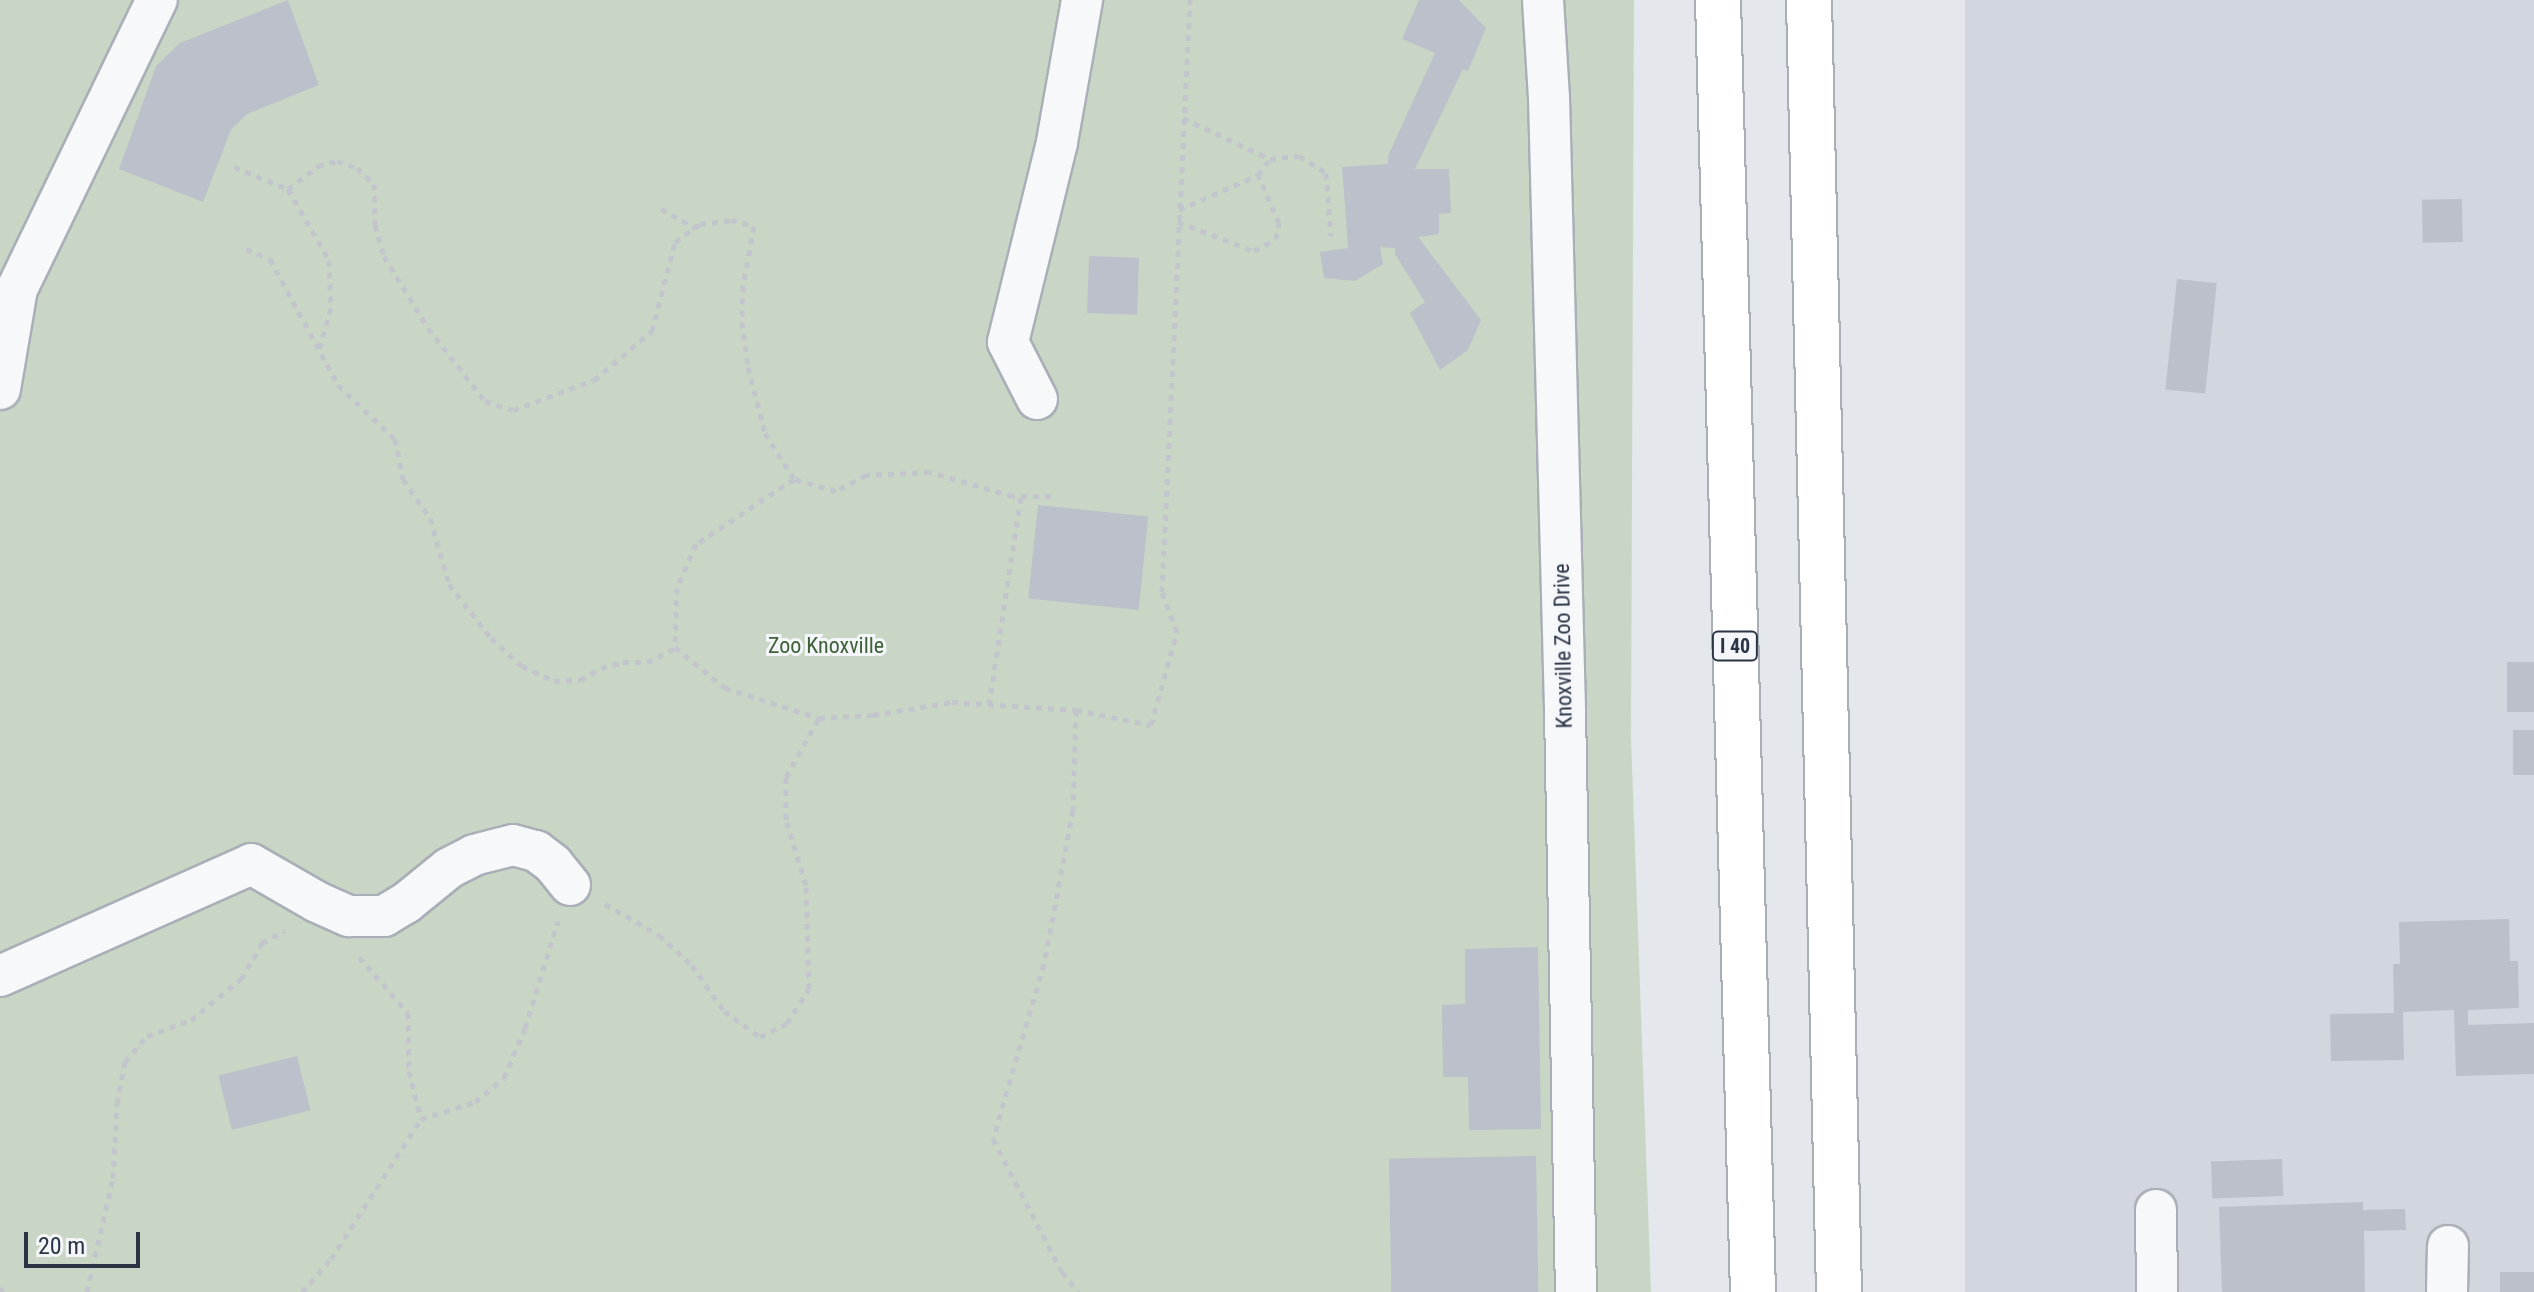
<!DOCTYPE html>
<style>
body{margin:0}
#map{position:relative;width:2534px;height:1292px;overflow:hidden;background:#e4e7ec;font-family:"Roboto Condensed",sans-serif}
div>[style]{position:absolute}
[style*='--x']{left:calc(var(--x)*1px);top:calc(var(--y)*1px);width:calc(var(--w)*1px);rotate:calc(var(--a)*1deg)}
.built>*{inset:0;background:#d2d6de;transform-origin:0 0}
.green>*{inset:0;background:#c9d6c5}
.building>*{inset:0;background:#bbc0ca;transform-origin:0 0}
.path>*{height:5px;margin-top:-2.5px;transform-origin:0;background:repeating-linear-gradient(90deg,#c2c5cb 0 6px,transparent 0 12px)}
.roads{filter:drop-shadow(2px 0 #a9aeb7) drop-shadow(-2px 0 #a9aeb7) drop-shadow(0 2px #a9aeb7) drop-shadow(0 -2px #a9aeb7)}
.minor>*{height:40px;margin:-20px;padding:0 20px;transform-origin:20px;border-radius:20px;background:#f7f8fa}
.highway>*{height:44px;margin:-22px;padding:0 22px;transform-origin:22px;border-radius:22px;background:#fff}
span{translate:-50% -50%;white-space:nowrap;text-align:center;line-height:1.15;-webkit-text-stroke:6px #f4f6f9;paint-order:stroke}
.shield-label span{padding:2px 6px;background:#f4f6f9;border:2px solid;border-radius:6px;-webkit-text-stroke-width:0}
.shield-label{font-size:20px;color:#2b3445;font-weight:700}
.park-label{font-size:22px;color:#3f6138}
.street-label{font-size:22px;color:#2b3445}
.scale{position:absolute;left:24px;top:1232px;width:116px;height:36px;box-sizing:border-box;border:4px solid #2b3445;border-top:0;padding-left:10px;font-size:24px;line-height:28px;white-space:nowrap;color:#2b3445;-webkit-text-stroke:6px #f4f6f9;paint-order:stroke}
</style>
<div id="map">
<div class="built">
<i style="left:1965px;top:0;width:569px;height:1293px"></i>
</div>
<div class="green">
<i style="clip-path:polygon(0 0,1634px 0,1631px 737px,1651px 1292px,0 1292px)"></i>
</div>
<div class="building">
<i style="clip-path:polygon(288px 0,319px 85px,247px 114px,231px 130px,203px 202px,119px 169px,156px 66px,180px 43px)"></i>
<i style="clip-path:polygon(1419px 0,1459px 0,1486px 28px,1468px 71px,1463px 69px,1415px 169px,1449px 169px,1451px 213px,1439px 214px,1439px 234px,1418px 237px,1481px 320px,1468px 350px,1440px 370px,1410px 313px,1425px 302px,1395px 254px,1395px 248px,1380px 247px,1383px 264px,1355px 281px,1324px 278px,1320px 252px,1348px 248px,1342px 167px,1388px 164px,1388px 156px,1435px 53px,1402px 39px)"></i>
<i style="left:2462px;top:199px;width:43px;height:40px;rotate:89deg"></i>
<i style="left:1089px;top:256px;width:50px;height:57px;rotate:2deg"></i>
<i style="left:2177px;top:279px;width:40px;height:111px;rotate:6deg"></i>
<i style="left:1038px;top:505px;width:111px;height:94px;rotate:6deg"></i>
<i style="left:2507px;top:662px;width:27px;height:50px"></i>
<i style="left:2513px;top:730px;width:21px;height:45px"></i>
<i style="clip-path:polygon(2509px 919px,2510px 961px,2518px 961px,2519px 1008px,2468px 1010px,2468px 1025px,2534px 1023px,2534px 1074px,2456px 1076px,2454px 1010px,2403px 1012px,2404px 1060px,2331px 1061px,2330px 1014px,2394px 1013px,2393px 964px,2400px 964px,2399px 922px)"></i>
<i style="clip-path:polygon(1538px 947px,1541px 1129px,1469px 1130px,1468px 1077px,1443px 1077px,1442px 1005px,1465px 1004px,1465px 949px)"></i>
<i style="left:297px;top:1056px;width:56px;height:81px;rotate:76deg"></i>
<i style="left:1536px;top:1156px;width:136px;height:147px;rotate:89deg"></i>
<i style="left:2282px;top:1159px;width:37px;height:71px;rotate:88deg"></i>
<i style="clip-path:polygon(2363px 1202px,2363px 1210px,2405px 1209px,2406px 1230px,2364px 1231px,2365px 1292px,2222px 1292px,2219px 1207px)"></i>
<i style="left:2534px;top:1272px;width:20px;height:34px;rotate:90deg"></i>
</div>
<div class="path">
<i style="--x:1183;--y:118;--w:96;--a:25.2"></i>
<i style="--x:1270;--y:159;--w:29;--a:-6"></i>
<i style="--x:1299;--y:156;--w:32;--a:32"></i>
<i style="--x:1326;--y:173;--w:63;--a:85.5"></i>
<i style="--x:234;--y:167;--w:58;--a:22.2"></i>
<i style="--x:288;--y:189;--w:82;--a:60"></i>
<i style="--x:329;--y:260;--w:48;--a:87.6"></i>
<i style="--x:331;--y:308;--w:44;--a:105.9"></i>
<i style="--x:288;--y:189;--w:38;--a:-37"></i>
<i style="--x:318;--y:166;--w:20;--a:-15"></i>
<i style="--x:337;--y:161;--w:21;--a:19"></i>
<i style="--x:357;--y:168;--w:23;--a:43"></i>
<i style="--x:374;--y:184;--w:41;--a:88.6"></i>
<i style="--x:375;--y:225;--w:32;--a:74"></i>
<i style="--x:384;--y:256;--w:84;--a:58.6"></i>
<i style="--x:428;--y:328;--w:93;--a:52"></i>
<i style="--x:485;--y:401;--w:29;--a:18"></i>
<i style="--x:513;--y:410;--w:86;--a:-20.3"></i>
<i style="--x:594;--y:380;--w:76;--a:-40.2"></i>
<i style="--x:652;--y:331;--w:92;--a:-75.5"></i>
<i style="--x:675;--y:242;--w:31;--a:-36"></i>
<i style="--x:700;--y:224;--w:31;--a:-7"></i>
<i style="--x:731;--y:220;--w:24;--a:15"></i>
<i style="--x:754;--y:226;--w:61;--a:100.4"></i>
<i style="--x:743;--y:286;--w:36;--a:92"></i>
<i style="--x:742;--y:322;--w:45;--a:82.4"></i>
<i style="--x:748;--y:367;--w:68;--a:75.6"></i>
<i style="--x:765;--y:433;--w:54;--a:57.8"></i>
<i style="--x:661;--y:209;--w:39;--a:29"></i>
<i style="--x:1179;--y:210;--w:86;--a:-23.9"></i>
<i style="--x:1258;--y:175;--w:20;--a:-53"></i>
<i style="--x:1178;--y:222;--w:81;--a:20.9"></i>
<i style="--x:1254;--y:251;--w:25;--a:-29"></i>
<i style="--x:1276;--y:239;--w:16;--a:-79"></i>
<i style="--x:1279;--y:223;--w:52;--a:-113.6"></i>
<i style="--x:246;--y:249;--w:26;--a:23"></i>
<i style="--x:270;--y:259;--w:143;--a:61.6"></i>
<i style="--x:338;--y:385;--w:79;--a:43.5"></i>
<i style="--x:395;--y:439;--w:41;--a:78.7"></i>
<i style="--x:403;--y:479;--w:47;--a:55.3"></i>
<i style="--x:430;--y:518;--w:69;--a:73.9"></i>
<i style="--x:449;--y:584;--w:68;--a:52.1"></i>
<i style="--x:491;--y:638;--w:42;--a:42.1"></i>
<i style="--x:522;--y:666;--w:35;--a:25"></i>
<i style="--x:554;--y:681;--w:26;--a:-2"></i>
<i style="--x:580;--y:680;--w:24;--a:-30"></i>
<i style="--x:601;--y:668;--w:23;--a:-15"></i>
<i style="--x:623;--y:662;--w:24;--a:0"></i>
<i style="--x:647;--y:662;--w:32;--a:-26"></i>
<i style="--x:1051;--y:496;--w:38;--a:180"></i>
<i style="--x:1013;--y:496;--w:86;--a:-163.9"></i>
<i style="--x:930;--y:472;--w:64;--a:177.3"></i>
<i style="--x:866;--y:475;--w:34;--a:152"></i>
<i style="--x:836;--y:491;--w:44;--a:-164.1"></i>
<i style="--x:794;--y:479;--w:118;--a:146.4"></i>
<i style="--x:696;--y:544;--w:48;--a:113.4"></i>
<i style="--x:677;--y:588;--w:59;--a:91.9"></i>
<i style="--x:675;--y:647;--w:65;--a:39.4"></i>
<i style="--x:725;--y:688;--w:99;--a:17.7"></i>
<i style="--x:819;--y:718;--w:54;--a:-3.2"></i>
<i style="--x:873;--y:715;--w:80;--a:-9.3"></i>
<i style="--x:952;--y:702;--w:124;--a:3.7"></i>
<i style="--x:1076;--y:710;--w:100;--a:91.7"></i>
<i style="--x:1073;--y:810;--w:157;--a:100.7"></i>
<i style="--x:1044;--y:964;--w:182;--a:106.2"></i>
<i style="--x:993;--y:1139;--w:150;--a:62.6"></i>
<i style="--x:1062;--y:1272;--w:26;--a:51"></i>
<i style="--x:989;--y:705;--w:211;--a:-81.3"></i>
<i style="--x:1076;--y:710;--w:76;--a:11.3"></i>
<i style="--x:1151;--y:725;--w:97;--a:-74.4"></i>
<i style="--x:1177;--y:632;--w:43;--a:-110.6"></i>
<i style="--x:1162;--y:592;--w:593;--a:-87.29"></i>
<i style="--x:605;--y:904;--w:62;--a:29.9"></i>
<i style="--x:659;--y:935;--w:45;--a:42.3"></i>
<i style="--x:692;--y:965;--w:56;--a:55.2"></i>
<i style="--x:724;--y:1011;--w:44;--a:35.8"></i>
<i style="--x:760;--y:1037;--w:30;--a:-27"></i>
<i style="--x:787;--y:1023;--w:40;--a:-57.1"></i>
<i style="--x:809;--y:989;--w:104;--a:-91.7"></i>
<i style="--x:806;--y:885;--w:68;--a:-107.1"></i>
<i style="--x:786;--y:820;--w:43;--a:-90"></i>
<i style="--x:786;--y:777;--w:68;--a:-60.8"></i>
<i style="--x:359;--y:957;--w:74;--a:48.8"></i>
<i style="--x:408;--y:1013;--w:58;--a:89"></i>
<i style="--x:409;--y:1071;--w:49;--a:76"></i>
<i style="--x:0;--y:1287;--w:6;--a:59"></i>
<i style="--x:87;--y:1292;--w:117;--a:-77.2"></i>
<i style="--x:113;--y:1178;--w:75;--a:-86.9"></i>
<i style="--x:117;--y:1103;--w:42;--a:-79"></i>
<i style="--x:125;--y:1062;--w:34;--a:-50"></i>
<i style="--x:147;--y:1036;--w:47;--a:-20"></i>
<i style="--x:191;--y:1020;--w:65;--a:-39.4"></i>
<i style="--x:241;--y:979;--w:42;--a:-59.7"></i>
<i style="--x:262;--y:943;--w:26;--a:-29"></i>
<i style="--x:302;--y:1292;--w:44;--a:-48.7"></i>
<i style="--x:331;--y:1259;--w:166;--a:-57.3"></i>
<i style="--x:421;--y:1119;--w:57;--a:-17.5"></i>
<i style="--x:475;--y:1102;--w:38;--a:-40"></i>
<i style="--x:504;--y:1078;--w:54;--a:-67.2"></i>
<i style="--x:525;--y:1028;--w:112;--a:-72.9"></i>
</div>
<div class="roads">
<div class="minor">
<i style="--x:1543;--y:0;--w:98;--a:86.5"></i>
<i style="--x:1549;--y:98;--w:613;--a:88.5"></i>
<i style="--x:1565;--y:711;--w:581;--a:88.92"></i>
<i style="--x:0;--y:389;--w:101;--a:-80.4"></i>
<i style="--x:17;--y:289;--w:321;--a:-64.2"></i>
<i style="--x:1037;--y:399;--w:64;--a:-117"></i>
<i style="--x:1008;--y:342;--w:206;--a:-76.2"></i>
<i style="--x:1057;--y:142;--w:144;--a:-80"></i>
<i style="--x:0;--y:976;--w:275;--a:-24"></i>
<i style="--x:251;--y:864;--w:76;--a:29.9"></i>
<i style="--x:317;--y:902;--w:35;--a:24"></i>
<i style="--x:349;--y:916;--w:35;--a:0"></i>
<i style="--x:384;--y:916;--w:26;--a:-31"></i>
<i style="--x:406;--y:903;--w:55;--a:-39.1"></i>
<i style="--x:449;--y:868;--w:28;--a:-27"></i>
<i style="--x:474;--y:855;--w:40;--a:-14.4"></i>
<i style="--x:513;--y:845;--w:24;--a:15"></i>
<i style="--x:536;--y:851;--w:21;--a:37"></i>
<i style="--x:553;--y:864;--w:27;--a:51"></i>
<i style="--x:2156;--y:1210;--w:82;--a:89.3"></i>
<i style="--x:2447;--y:1292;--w:46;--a:-88.8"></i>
</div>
<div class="highway">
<i style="--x:1718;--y:0;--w:1292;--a:88.45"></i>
<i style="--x:1809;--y:0;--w:1292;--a:88.67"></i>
</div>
</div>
<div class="shield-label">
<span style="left:1735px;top:646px">I 40</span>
</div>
<div class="park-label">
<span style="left:826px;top:646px">Zoo Knoxville</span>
</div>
<div class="street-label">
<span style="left:1563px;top:646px;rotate:-91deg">Knoxville Zoo Drive</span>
</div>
<div class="scale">20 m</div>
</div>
